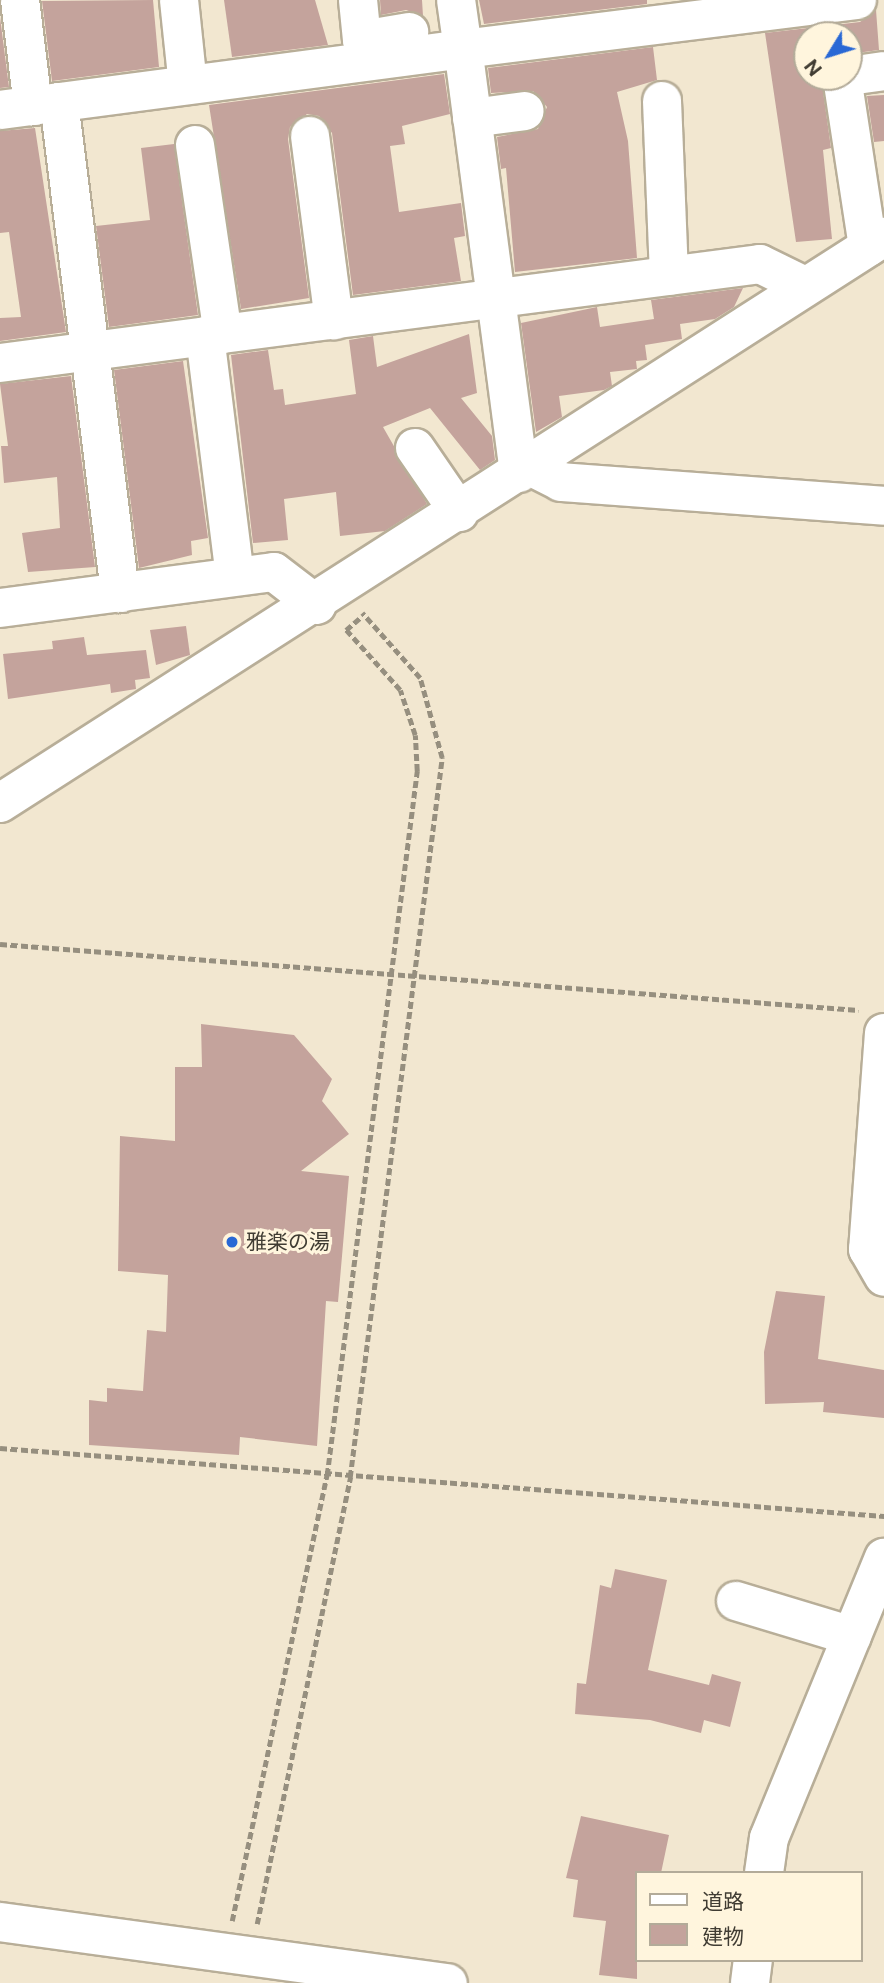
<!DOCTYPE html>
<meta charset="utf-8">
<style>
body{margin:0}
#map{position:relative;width:884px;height:1983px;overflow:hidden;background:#f2e7d0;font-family:"Public Sans","Noto Sans JP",sans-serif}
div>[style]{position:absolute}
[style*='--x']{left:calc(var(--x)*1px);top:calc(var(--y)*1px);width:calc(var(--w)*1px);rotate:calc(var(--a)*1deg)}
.building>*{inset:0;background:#c4a39c}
.path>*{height:4.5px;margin-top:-2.25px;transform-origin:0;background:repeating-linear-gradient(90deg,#968f7f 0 7px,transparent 0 10.5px)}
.roads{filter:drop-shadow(2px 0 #b8ae98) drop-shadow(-2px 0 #b8ae98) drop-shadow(0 2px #b8ae98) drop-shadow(0 -2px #b8ae98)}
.minor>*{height:38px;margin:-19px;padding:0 19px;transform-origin:19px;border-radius:19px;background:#fff}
.dots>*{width:19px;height:19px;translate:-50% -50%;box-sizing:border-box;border:4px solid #fff5dd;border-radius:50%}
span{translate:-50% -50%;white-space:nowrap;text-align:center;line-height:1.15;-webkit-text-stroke:6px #fff5dd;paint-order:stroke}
.poi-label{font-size:21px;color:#403c33}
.left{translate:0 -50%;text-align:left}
.legend{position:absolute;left:635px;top:1871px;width:228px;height:91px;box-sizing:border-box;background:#fff5dd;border:2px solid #b3ab99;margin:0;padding:9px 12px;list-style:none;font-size:21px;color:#403c33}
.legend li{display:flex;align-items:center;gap:14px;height:35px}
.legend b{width:35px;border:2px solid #b3ab99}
.north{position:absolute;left:793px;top:21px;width:70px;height:70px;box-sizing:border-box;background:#fff5dd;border:2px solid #b3ab99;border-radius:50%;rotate:232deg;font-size:19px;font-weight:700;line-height:28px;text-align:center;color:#403c33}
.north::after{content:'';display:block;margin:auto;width:24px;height:32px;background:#2968d5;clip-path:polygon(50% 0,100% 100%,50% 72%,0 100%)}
</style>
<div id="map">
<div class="building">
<i style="clip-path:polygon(153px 0,159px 67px,52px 81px,42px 1px)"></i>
<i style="clip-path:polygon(224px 0,315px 0,328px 45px,232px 57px)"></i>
<i style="clip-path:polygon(380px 0,422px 0,423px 16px,406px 10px,381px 15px)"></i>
<i style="clip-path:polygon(479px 0,647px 0,647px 4px,484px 24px)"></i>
<i style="clip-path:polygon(876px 10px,879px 50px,849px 54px,849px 35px,807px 35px,807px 77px,821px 77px,831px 148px,823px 150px,832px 239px,796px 242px,765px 33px,860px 22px)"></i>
<i style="clip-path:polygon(0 17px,9px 87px,0 88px)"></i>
<i style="clip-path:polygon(653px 47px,657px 80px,617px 92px,628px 141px,637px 258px,515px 272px,506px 168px,501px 169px,497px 137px,538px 129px,547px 107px,533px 91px,491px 93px,488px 68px)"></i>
<i style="clip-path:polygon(444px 74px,450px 114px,402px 126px,405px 144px,390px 146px,399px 212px,461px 203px,465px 236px,454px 238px,461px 281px,353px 295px,332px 133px,319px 116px,307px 114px,290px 127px,288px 139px,309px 298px,241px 309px,209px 105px)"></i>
<i style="clip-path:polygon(884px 95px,884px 141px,874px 142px,867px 96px)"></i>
<i style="clip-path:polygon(35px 128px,66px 332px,0 341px,0 318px,21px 317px,9px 232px,0 233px,0 131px)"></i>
<i style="clip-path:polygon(174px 144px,198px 315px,109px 327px,96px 226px,150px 220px,141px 148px)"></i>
<i style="clip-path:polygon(743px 288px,734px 307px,715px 319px,680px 324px,682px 339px,645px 345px,647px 360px,636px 361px,637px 369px,610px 372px,612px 386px,604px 390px,559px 396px,562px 417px,536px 432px,521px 323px,597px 307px,600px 327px,654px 319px,651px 300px)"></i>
<i style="clip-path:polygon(469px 334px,477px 393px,461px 398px,492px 436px,495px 460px,480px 470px,430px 408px,383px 427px,427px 504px,385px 531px,340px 536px,336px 492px,284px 499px,288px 540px,253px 543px,231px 355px,268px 350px,274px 390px,283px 389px,285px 405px,356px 394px,349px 340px,373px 336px,377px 367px)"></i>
<i style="clip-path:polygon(183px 361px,208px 538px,191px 541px,192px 555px,139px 568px,114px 370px)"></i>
<i style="clip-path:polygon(71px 376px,95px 567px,28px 572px,22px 533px,60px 528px,57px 477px,4px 483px,1px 446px,8px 446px,0 384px)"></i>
<i style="clip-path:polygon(186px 626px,190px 655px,156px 665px,150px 630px)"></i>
<i style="clip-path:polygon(84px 637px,87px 655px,146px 650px,150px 678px,135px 680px,136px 689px,111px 693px,110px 684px,8px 699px,3px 654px,53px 649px,52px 641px)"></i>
<i style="clip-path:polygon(201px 1024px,294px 1035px,332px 1079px,322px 1101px,349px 1134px,301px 1171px,349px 1176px,338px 1302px,326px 1301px,317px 1446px,240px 1437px,239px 1455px,89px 1445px,89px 1400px,107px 1402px,107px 1388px,143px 1391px,147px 1330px,166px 1332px,168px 1275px,118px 1271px,120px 1136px,175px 1141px,175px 1067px,202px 1067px)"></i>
<i style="clip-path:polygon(776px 1291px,825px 1296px,818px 1359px,884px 1370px,884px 1418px,823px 1412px,824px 1402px,765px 1404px,764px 1352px)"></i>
<i style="clip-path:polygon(615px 1569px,667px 1580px,648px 1670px,709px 1685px,712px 1674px,741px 1682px,730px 1727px,704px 1720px,701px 1733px,650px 1720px,575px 1714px,577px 1683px,586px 1684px,600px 1585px,611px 1588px)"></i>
<i style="clip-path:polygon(581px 1816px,669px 1835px,661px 1873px,637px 1873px,637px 1979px,599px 1975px,606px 1921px,573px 1917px,578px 1880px,566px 1878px)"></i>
</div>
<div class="path">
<i style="--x:0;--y:944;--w:861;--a:4.4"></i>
<i style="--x:0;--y:1448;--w:887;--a:4.4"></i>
<i style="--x:232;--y:1921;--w:456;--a:-78"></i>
<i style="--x:327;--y:1475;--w:710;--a:-82.71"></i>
<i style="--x:417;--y:771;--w:36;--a:-93"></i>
<i style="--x:415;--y:735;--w:47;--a:-108.4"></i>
<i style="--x:400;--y:690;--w:81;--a:-132"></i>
<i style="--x:346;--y:630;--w:20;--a:-41"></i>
<i style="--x:257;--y:1924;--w:457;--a:-78.2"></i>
<i style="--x:350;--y:1477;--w:725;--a:-82.71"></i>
<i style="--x:442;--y:758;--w:83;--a:-105.4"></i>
<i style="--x:420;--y:678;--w:87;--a:-131.7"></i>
</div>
<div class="roads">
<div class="minor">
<i style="--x:20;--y:0;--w:107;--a:83"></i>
<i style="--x:179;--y:0;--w:85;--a:84"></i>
<i style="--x:358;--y:0;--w:40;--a:84.3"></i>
<i style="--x:362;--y:40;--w:48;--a:-9.7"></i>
<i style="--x:849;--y:76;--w:35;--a:-8"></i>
<i style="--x:842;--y:77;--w:172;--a:81.3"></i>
<i style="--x:662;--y:101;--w:175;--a:87.7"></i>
<i style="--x:59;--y:102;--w:495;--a:82.9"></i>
<i style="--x:0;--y:110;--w:467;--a:-7.5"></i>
<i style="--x:463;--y:49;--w:49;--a:-98.1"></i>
<i style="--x:472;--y:118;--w:53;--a:-7.5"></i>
<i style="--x:310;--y:136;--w:186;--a:82.6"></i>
<i style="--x:195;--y:145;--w:191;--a:81.6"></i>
<i style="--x:205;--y:336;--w:242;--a:82.9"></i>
<i style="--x:0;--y:363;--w:766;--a:-7.42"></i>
<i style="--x:760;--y:264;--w:50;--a:26.1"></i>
<i style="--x:415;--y:448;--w:78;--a:55.5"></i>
<i style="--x:530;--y:466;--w:35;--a:27"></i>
<i style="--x:561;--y:482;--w:324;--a:4.2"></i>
<i style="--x:519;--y:473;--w:428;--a:-97.5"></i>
<i style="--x:463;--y:49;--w:397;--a:-7.1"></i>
<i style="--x:0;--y:608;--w:276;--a:-7.5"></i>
<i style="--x:274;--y:572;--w:54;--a:37.5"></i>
<i style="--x:0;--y:803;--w:1050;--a:-32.63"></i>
<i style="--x:884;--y:1033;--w:217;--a:94.2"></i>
<i style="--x:868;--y:1249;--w:32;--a:60"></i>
<i style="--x:736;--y:1601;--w:121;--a:16.8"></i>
<i style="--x:764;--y:1873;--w:35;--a:-82"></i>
<i style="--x:769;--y:1838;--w:303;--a:-67.7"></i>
<i style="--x:0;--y:1922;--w:452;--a:7.8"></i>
<i style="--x:750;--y:1983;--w:23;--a:-83"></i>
</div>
</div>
<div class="dots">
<i style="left:232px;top:1242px;background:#2968d5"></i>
</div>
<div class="poi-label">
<span class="left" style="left:246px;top:1242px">雅楽の湯</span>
</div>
<ul class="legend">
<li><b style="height:9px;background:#fff"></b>道路</li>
<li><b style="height:19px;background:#c4a39c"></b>建物</li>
</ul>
<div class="north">N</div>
</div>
